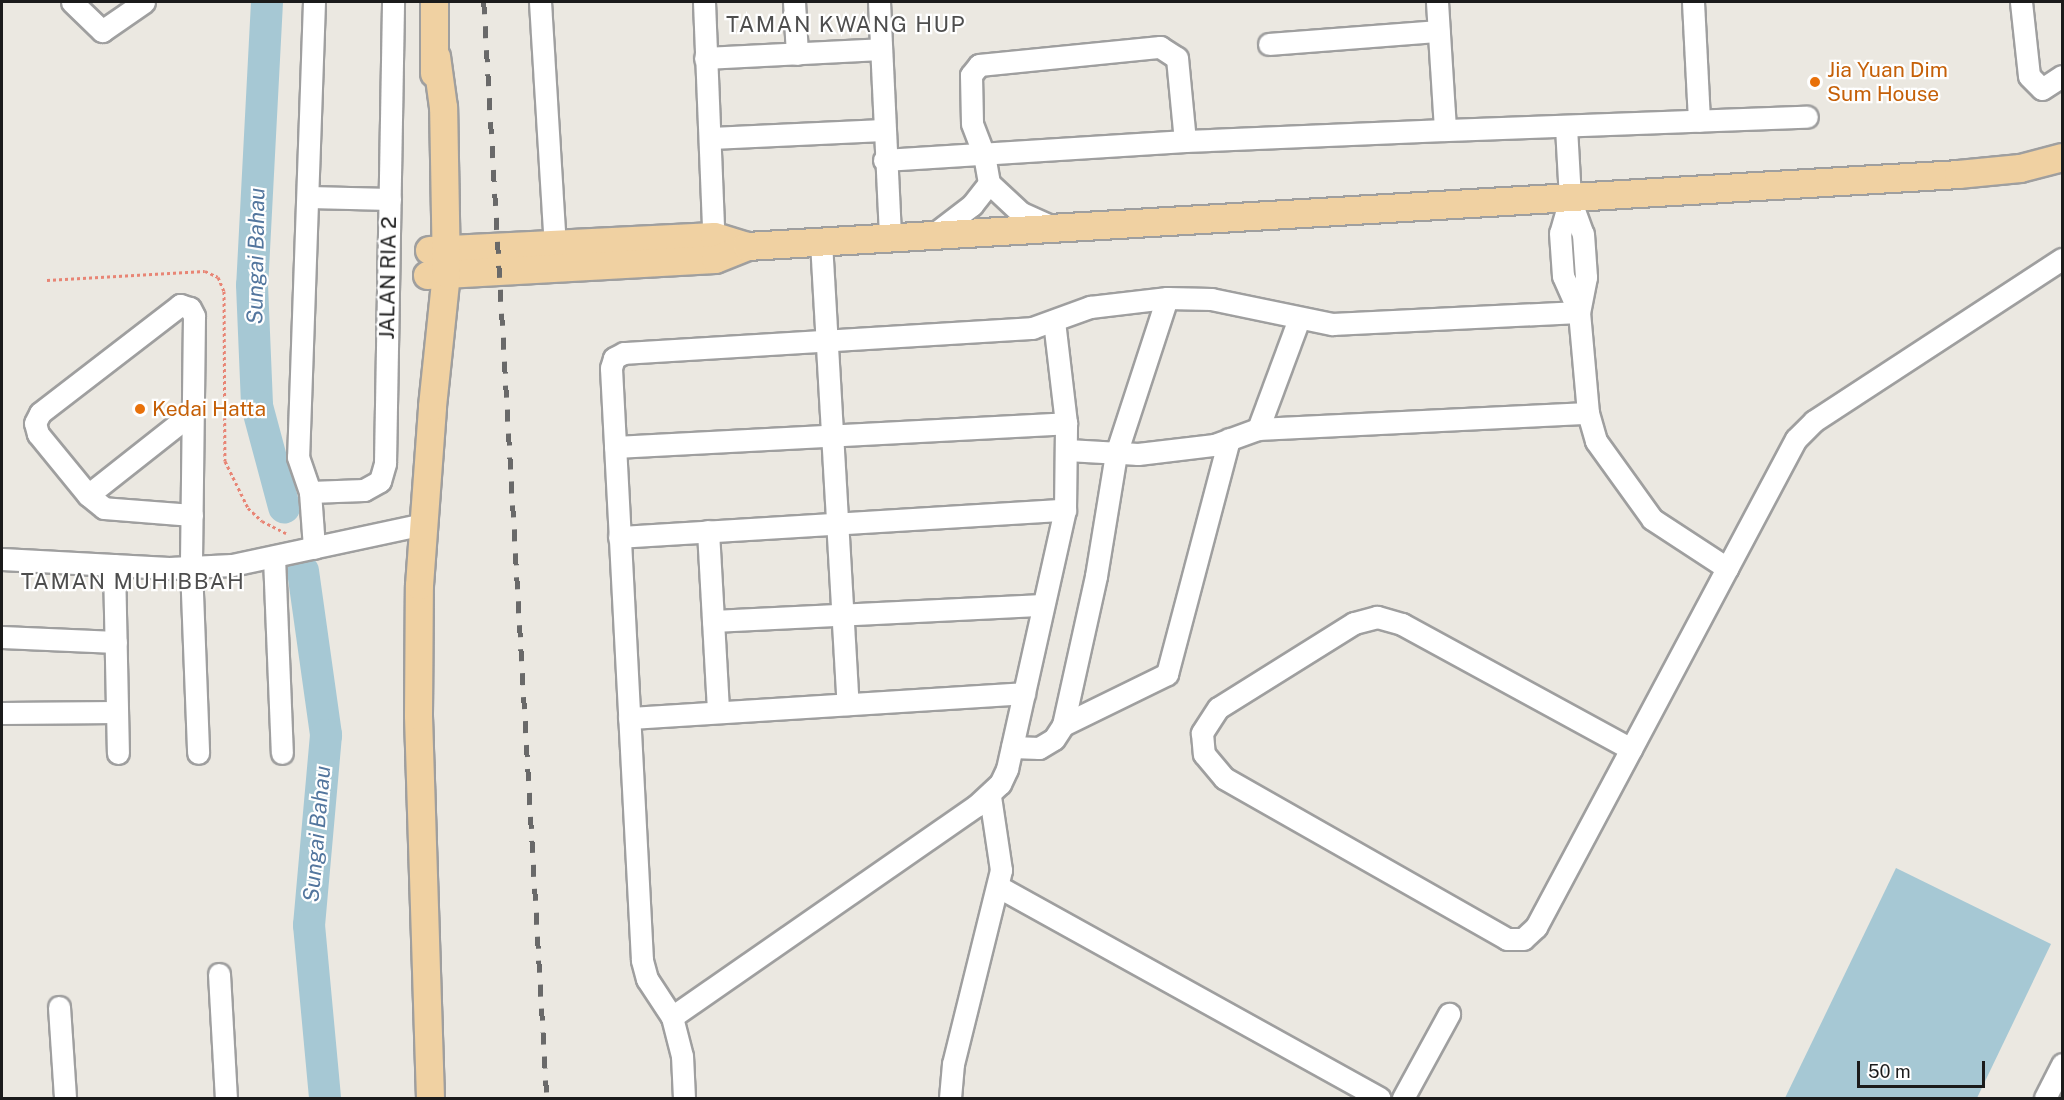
<!DOCTYPE html>
<style>
body{margin:0}
#map{position:relative;width:2064px;height:1100px;overflow:hidden;background:#ebe8e1;font-family:"Public Sans",sans-serif}
div>[style]{position:absolute}
[style*='--x']{left:calc(var(--x)*1px);top:calc(var(--y)*1px);width:calc(var(--w)*1px);rotate:calc(var(--a)*1deg)}
.water>*{inset:0;background:#a6c8d4}
.river>*{height:32px;margin:-16px;padding:0 16px;transform-origin:16px;border-radius:16px;background:#a6c8d4}
.path>*{height:3px;margin-top:-1.5px;transform-origin:0;background:repeating-linear-gradient(90deg,#e88575 0 3px,transparent 0 6px)}
.roads{filter:drop-shadow(2px 0 #9f9f9f) drop-shadow(-2px 0 #9f9f9f) drop-shadow(0 2px #9f9f9f) drop-shadow(0 -2px #9f9f9f)}
.minor>*{height:21px;margin:-10.5px;padding:0 10.5px;transform-origin:10.5px;border-radius:10.5px;background:#fff}
.major>*{height:27px;margin:-13.5px;padding:0 13.5px;transform-origin:13.5px;border-radius:13.5px;background:#f0d1a2}
.rail>*{height:4.5px;margin-top:-2.25px;transform-origin:0;background:repeating-linear-gradient(90deg,#696969 0 12px,transparent 0 24px)}
.dots>*{width:16px;height:16px;translate:-50% -50%;box-sizing:border-box;border:3px solid #fff;border-radius:50%}
span{translate:-50% -50%;white-space:nowrap;text-align:center;line-height:1.15;-webkit-text-stroke:4.5px #fff;paint-order:stroke}
.food-label{font-size:21px;color:#c56008}
.left{translate:0 -50%;text-align:left}
.street-label{font-size:21px;color:#1b1b1b}
.neighbourhood-label{font-size:22px;color:#4e4e4e;letter-spacing:1.5px}
.water-label{font-size:22px;color:#53769e;font-style:italic}
.frame{position:absolute;inset:0;border:3px solid #1b1b1b;pointer-events:none}
.scale{position:absolute;left:1857px;top:1061px;width:128px;height:27px;box-sizing:border-box;border:3px solid #1b1b1b;border-top:0;padding-left:8px;font-size:18px;line-height:21px;white-space:nowrap;color:#1b1b1b;-webkit-text-stroke:4px #fff;paint-order:stroke}
</style>
<div id="map">
<div class="water">
<i style="clip-path:polygon(1896px 868px,2051px 944px,1977px 1098px,1785px 1098px)"></i>
</div>
<div class="river">
<i style="--x:267;--y:2;--w:283;--a:93"></i>
<i style="--x:252;--y:285;--w:121;--a:87.6"></i>
<i style="--x:257;--y:406;--w:105;--a:75"></i>
<i style="--x:303;--y:571;--w:166;--a:82"></i>
<i style="--x:326;--y:735;--w:191;--a:95.1"></i>
<i style="--x:309;--y:925;--w:174;--a:84.7"></i>
</div>
<div class="path">
<i style="--x:47;--y:280;--w:158;--a:-3.3"></i>
<i style="--x:205;--y:271;--w:14;--a:25"></i>
<i style="--x:218;--y:277;--w:15;--a:67"></i>
<i style="--x:224;--y:291;--w:170;--a:89.7"></i>
<i style="--x:225;--y:461;--w:52;--a:63.9"></i>
<i style="--x:248;--y:508;--w:19;--a:43"></i>
<i style="--x:262;--y:521;--w:27;--a:27"></i>
</div>
<div class="roads">
<div class="minor">
<i style="--x:72;--y:2;--w:42;--a:44"></i>
<i style="--x:102;--y:31;--w:51;--a:-34.6"></i>
<i style="--x:314;--y:2;--w:455;--a:92"></i>
<i style="--x:298;--y:457;--w:37;--a:71"></i>
<i style="--x:310;--y:492;--w:56;--a:85.9"></i>
<i style="--x:540;--y:2;--w:242;--a:86.5"></i>
<i style="--x:704;--y:2;--w:248;--a:87.7"></i>
<i style="--x:794;--y:2;--w:52;--a:86.7"></i>
<i style="--x:879;--y:2;--w:235;--a:87.3"></i>
<i style="--x:1437;--y:2;--w:128;--a:86.4"></i>
<i style="--x:1445;--y:130;--w:362;--a:-2.1"></i>
<i style="--x:1693;--y:2;--w:119;--a:87.1"></i>
<i style="--x:2021;--y:2;--w:74;--a:83.8"></i>
<i style="--x:2029;--y:76;--w:18;--a:45"></i>
<i style="--x:2042;--y:89;--w:24;--a:-33"></i>
<i style="--x:1269;--y:44;--w:170;--a:-4.4"></i>
<i style="--x:705;--y:58;--w:175;--a:-2.9"></i>
<i style="--x:1566;--y:127;--w:72;--a:86.8"></i>
<i style="--x:1570;--y:199;--w:37;--a:70"></i>
<i style="--x:1583;--y:234;--w:43;--a:86"></i>
<i style="--x:1586;--y:277;--w:36;--a:101"></i>
<i style="--x:1579;--y:312;--w:101;--a:84.9"></i>
<i style="--x:1588;--y:413;--w:29;--a:74"></i>
<i style="--x:1596;--y:441;--w:96;--a:54.3"></i>
<i style="--x:1652;--y:519;--w:90;--a:33.2"></i>
<i style="--x:711;--y:138;--w:172;--a:-2.7"></i>
<i style="--x:884;--y:160;--w:302;--a:-3.6"></i>
<i style="--x:1185;--y:141;--w:260;--a:-2.4"></i>
<i style="--x:309;--y:197;--w:81;--a:1.4"></i>
<i style="--x:1570;--y:199;--w:35;--a:106"></i>
<i style="--x:1560;--y:233;--w:43;--a:86"></i>
<i style="--x:1563;--y:276;--w:39;--a:66"></i>
<i style="--x:1053;--y:227;--w:36;--a:-156"></i>
<i style="--x:1020;--y:212;--w:42;--a:-136.9"></i>
<i style="--x:989;--y:183;--w:28;--a:-100"></i>
<i style="--x:984;--y:155;--w:34;--a:-111"></i>
<i style="--x:972;--y:123;--w:48;--a:-91.2"></i>
<i style="--x:971;--y:75;--w:13;--a:-51"></i>
<i style="--x:979;--y:65;--w:182;--a:-5.7"></i>
<i style="--x:1160;--y:47;--w:20;--a:33"></i>
<i style="--x:1177;--y:58;--w:83;--a:84.5"></i>
<i style="--x:934;--y:234;--w:48;--a:-37.3"></i>
<i style="--x:972;--y:205;--w:28;--a:-52"></i>
<i style="--x:821;--y:242;--w:463;--a:86.7"></i>
<i style="--x:1258;--y:429;--w:117;--a:-69.6"></i>
<i style="--x:615;--y:447;--w:452;--a:-3"></i>
<i style="--x:1067;--y:450;--w:71;--a:3.2"></i>
<i style="--x:1138;--y:454;--w:77;--a:-6.8"></i>
<i style="--x:1214;--y:445;--w:47;--a:-20"></i>
<i style="--x:1258;--y:429;--w:330;--a:-2.8"></i>
<i style="--x:310;--y:492;--w:54;--a:-2.1"></i>
<i style="--x:364;--y:490;--w:18;--a:-29"></i>
<i style="--x:380;--y:481;--w:19;--a:-74"></i>
<i style="--x:385;--y:463;--w:461;--a:-89"></i>
<i style="--x:88;--y:495;--w:134;--a:-38.3"></i>
<i style="--x:192;--y:515;--w:88;--a:-175.5"></i>
<i style="--x:104;--y:508;--w:21;--a:-141"></i>
<i style="--x:88;--y:495;--w:79;--a:-129.3"></i>
<i style="--x:38;--y:434;--w:11;--a:-105"></i>
<i style="--x:35;--y:423;--w:11;--a:-63"></i>
<i style="--x:40;--y:413;--w:177;--a:-37.6"></i>
<i style="--x:180;--y:305;--w:10;--a:17"></i>
<i style="--x:190;--y:308;--w:9;--a:63"></i>
<i style="--x:194;--y:316;--w:251;--a:90.7"></i>
<i style="--x:191;--y:567;--w:186;--a:87.8"></i>
<i style="--x:708;--y:531;--w:181;--a:86.8"></i>
<i style="--x:619;--y:537;--w:447;--a:-3.5"></i>
<i style="--x:274;--y:557;--w:196;--a:87.7"></i>
<i style="--x:2;--y:559;--w:167;--a:3.1"></i>
<i style="--x:169;--y:568;--w:63;--a:-2.7"></i>
<i style="--x:232;--y:565;--w:195;--a:-12.1"></i>
<i style="--x:114;--y:565;--w:188;--a:88.8"></i>
<i style="--x:713;--y:621;--w:330;--a:-2.8"></i>
<i style="--x:2;--y:637;--w:114;--a:2.5"></i>
<i style="--x:2;--y:713;--w:115;--a:-0.5"></i>
<i style="--x:629;--y:718;--w:396;--a:-3.6"></i>
<i style="--x:1063;--y:725;--w:116;--a:-26.1"></i>
<i style="--x:1167;--y:674;--w:243;--a:-75.2"></i>
<i style="--x:1012;--y:747;--w:27;--a:2"></i>
<i style="--x:1039;--y:748;--w:17;--a:-31"></i>
<i style="--x:1054;--y:739;--w:17;--a:-57"></i>
<i style="--x:1063;--y:725;--w:153;--a:-77.5"></i>
<i style="--x:1096;--y:576;--w:124;--a:-80.7"></i>
<i style="--x:1116;--y:454;--w:164;--a:-71.9"></i>
<i style="--x:1631;--y:749;--w:261;--a:-151.4"></i>
<i style="--x:1402;--y:624;--w:26;--a:-164"></i>
<i style="--x:1377;--y:617;--w:24;--a:165"></i>
<i style="--x:1354;--y:623;--w:160;--a:148"></i>
<i style="--x:1218;--y:708;--w:30;--a:123"></i>
<i style="--x:1202;--y:733;--w:21;--a:85"></i>
<i style="--x:1204;--y:754;--w:31;--a:50"></i>
<i style="--x:1224;--y:778;--w:326;--a:29.6"></i>
<i style="--x:1507;--y:939;--w:16;--a:0"></i>
<i style="--x:1523;--y:939;--w:18;--a:-43"></i>
<i style="--x:1536;--y:927;--w:202;--a:-61.9"></i>
<i style="--x:1631;--y:749;--w:351;--a:-62"></i>
<i style="--x:1796;--y:439;--w:25;--a:-45"></i>
<i style="--x:1814;--y:421;--w:296;--a:-33.2"></i>
<i style="--x:999;--y:887;--w:435;--a:29"></i>
<i style="--x:219;--y:974;--w:124;--a:86.8"></i>
<i style="--x:59;--y:1007;--w:91;--a:86.2"></i>
<i style="--x:672;--y:1017;--w:370;--a:-34.8"></i>
<i style="--x:976;--y:806;--w:33;--a:-43"></i>
<i style="--x:1000;--y:784;--w:17;--a:-65"></i>
<i style="--x:1007;--y:769;--w:265;--a:-77.4"></i>
<i style="--x:1065;--y:510;--w:87;--a:-89.3"></i>
<i style="--x:1066;--y:423;--w:103;--a:-96.7"></i>
<i style="--x:684;--y:1098;--w:42;--a:-92.7"></i>
<i style="--x:682;--y:1056;--w:40;--a:-104.4"></i>
<i style="--x:672;--y:1017;--w:45;--a:-123.3"></i>
<i style="--x:647;--y:979;--w:20;--a:-105"></i>
<i style="--x:642;--y:960;--w:593;--a:-93"></i>
<i style="--x:611;--y:368;--w:10;--a:-73"></i>
<i style="--x:614;--y:358;--w:11;--a:-27"></i>
<i style="--x:624;--y:353;--w:409;--a:-3.5"></i>
<i style="--x:1032;--y:328;--w:62;--a:-19.9"></i>
<i style="--x:1090;--y:307;--w:78;--a:-6.7"></i>
<i style="--x:1167;--y:298;--w:44;--a:1.3"></i>
<i style="--x:1211;--y:299;--w:124;--a:11.7"></i>
<i style="--x:1332;--y:324;--w:247;--a:-2.8"></i>
<i style="--x:950;--y:1098;--w:34;--a:-85"></i>
<i style="--x:953;--y:1064;--w:200;--a:-76.1"></i>
<i style="--x:1001;--y:870;--w:75;--a:-98.5"></i>
<i style="--x:1403;--y:1098;--w:96;--a:-61.3"></i>
<i style="--x:2045;--y:1098;--w:38;--a:-63"></i>
</div>
<div class="major">
<i style="--x:434;--y:73;--w:71;--a:-90"></i>
<i style="--x:429;--y:250;--w:285;--a:-2.8"></i>
<i style="--x:714;--y:236;--w:34;--a:17"></i>
<i style="--x:427;--y:275;--w:288;--a:-3.2"></i>
<i style="--x:715;--y:259;--w:35;--a:-22"></i>
<i style="--x:747;--y:246;--w:1213;--a:-3.4"></i>
<i style="--x:1958;--y:174;--w:62;--a:-5.5"></i>
<i style="--x:2020;--y:168;--w:43;--a:-14.7"></i>
<i style="--x:430;--y:1098;--w:383;--a:-91.8"></i>
<i style="--x:418;--y:715;--w:130;--a:-89.6"></i>
<i style="--x:419;--y:585;--w:179;--a:-85.8"></i>
<i style="--x:432;--y:406;--w:134;--a:-84"></i>
<i style="--x:446;--y:273;--w:166;--a:-91"></i>
<i style="--x:443;--y:107;--w:51;--a:-97.8"></i>
</div>
</div>
<div class="rail">
<i style="--x:484;--y:2;--w:1098;--a:86.71"></i>
</div>
<div class="dots">
<i style="left:1815px;top:82px;background:#e8710a"></i>
<i style="left:140px;top:409px;background:#e8710a"></i>
</div>
<div class="food-label">
<span class="left" style="left:1827px;top:82px">Jia Yuan Dim<br>Sum House</span>
<span class="left" style="left:152px;top:409px">Kedai Hatta</span>
</div>
<div class="street-label">
<span style="left:388px;top:278px;rotate:-89deg">JALAN RIA 2</span>
</div>
<div class="neighbourhood-label">
<span style="left:846px;top:25px">TAMAN KWANG HUP</span>
<span style="left:133px;top:582px">TAMAN MUHIBBAH</span>
</div>
<div class="water-label">
<span style="left:256px;top:256px;rotate:-89deg">Sungai Bahau</span>
<span style="left:317px;top:834px;rotate:-85deg">Sungai Bahau</span>
</div>
<div class="frame"></div>
<div class="scale">50 m</div>
</div>
